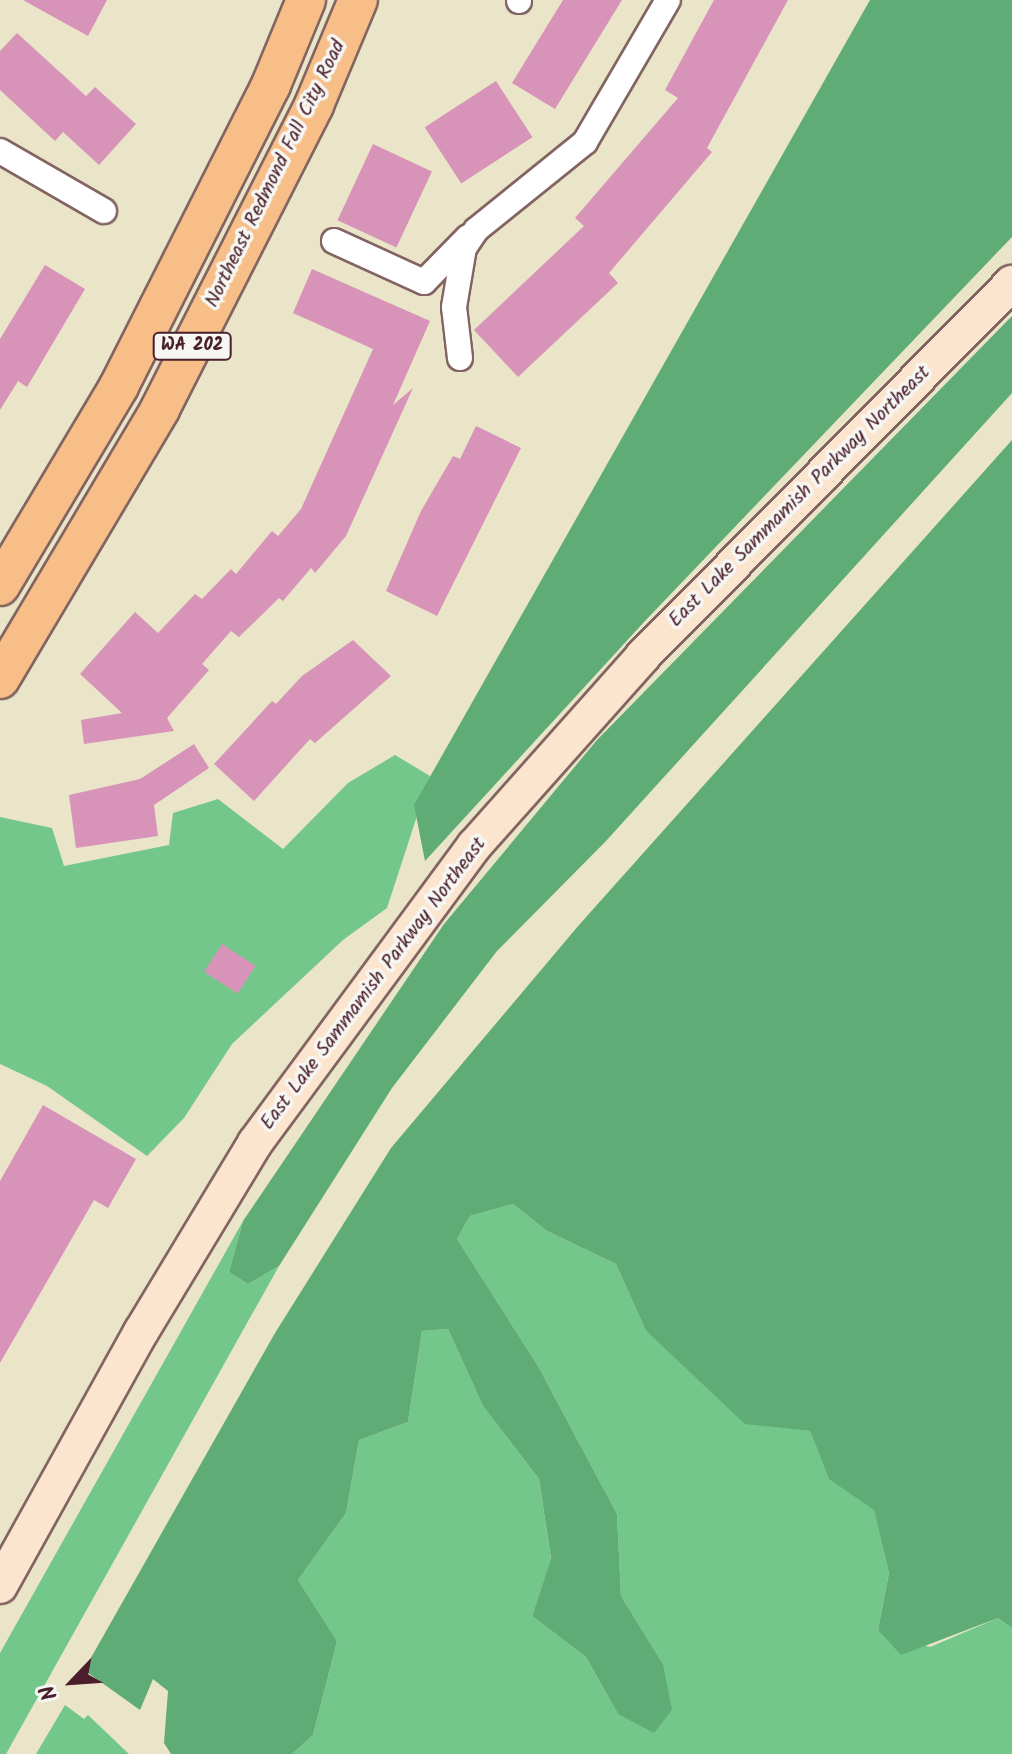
<!DOCTYPE html>
<style>
body{margin:0}
#map{position:relative;width:1012px;height:1754px;overflow:hidden;background:#eae5c8;font-family:Kalam,sans-serif}
div>[style]{position:absolute}
[style*='--x']{left:calc(var(--x)*1px);top:calc(var(--y)*1px);width:calc(var(--w)*1px);rotate:calc(var(--a)*1deg)}
.green>*{inset:0;background:#74c78b}
.forest>*{inset:0;background:#5fac77}
.building>*{inset:0;background:#d794b8;transform-origin:0 0}
.roads{filter:drop-shadow(2px 0 #826462) drop-shadow(-2px 0 #826462) drop-shadow(0 2px #826462) drop-shadow(0 -2px #826462)}
.minor>*{height:24px;margin:-12px;padding:0 12px;transform-origin:12px;border-radius:12px;background:#fff}
.secondary>*{height:34px;margin:-17px;padding:0 17px;transform-origin:17px;border-radius:17px;background:#fce5cf}
.primary>*{height:38px;margin:-19px;padding:0 19px;transform-origin:19px;border-radius:19px;background:#f7be88}
span{translate:-50% -50%;white-space:nowrap;text-align:center;line-height:1.15;-webkit-text-stroke:7px #f6f6f2;paint-order:stroke}
.shield-label span{padding:2px 6px;background:#f6f6f2;border:2px solid;border-radius:6px;-webkit-text-stroke-width:0}
.shield-label{font-size:18px;color:#4a1f2b;font-weight:700}
.street-label{font-size:20px;color:#4a1f2b}
.north{position:absolute;left:32px;top:1642px;width:80px;height:80px;-webkit-text-stroke:6px #f6f6f2;paint-order:stroke;rotate:245deg;font-size:22px;font-weight:700;line-height:32px;text-align:center;color:#4a1f2b}
.north::after{content:'';display:block;margin:auto;width:28px;height:36px;background:#4a1f2b;clip-path:polygon(50% 0,100% 100%,50% 72%,0 100%)}
</style>
<div id="map">
<div class="green">
<i style="clip-path:polygon(395px 755px,430px 776px,387px 908px,343px 940px,232px 1044px,184px 1118px,147px 1156px,47px 1086px,0 1064px,0 817px,52px 828px,64px 866px,169px 845px,173px 813px,218px 799px,283px 849px,348px 783px)"></i>
<i style="clip-path:polygon(513px 1204px,547px 1231px,616px 1264px,646px 1331px,745px 1423px,810px 1431px,829px 1478px,874px 1509px,889px 1573px,878px 1630px,930px 1647px,998px 1618px,1012px 1628px,1012px 1754px,292px 1754px,313px 1735px,337px 1641px,298px 1580px,346px 1513px,359px 1440px,408px 1422px,422px 1331px,448px 1329px,483px 1406px,539px 1479px,551px 1560px,532px 1616px,586px 1657px,618px 1714px,663px 1664px,621px 1596px,617px 1514px,538px 1366px,457px 1239px,470px 1216px)"></i>
<i style="clip-path:polygon(243px 1221px,229px 1272px,248px 1284px,279px 1266px,6px 1754px,0 1754px,0 1653px)"></i>
<i style="clip-path:polygon(65px 1705px,84px 1719px,88px 1715px,129px 1754px,36px 1754px)"></i>
</div>
<div class="forest">
<i style="clip-path:polygon(870px 0,1012px 0,1012px 237px,644px 622px,425px 861px,414px 805px)"></i>
<i style="clip-path:polygon(1012px 316px,1012px 393px,606px 841px,497px 951px,392px 1088px,279px 1266px,248px 1284px,229px 1272px,243px 1221px,444px 924px,597px 740px)"></i>
<i style="clip-path:polygon(1012px 440px,1012px 1628px,998px 1618px,901px 1655px,878px 1630px,889px 1573px,874px 1510px,829px 1479px,810px 1431px,745px 1424px,646px 1331px,616px 1264px,547px 1231px,513px 1204px,470px 1216px,457px 1239px,538px 1366px,617px 1514px,621px 1596px,663px 1664px,672px 1710px,654px 1733px,618px 1714px,586px 1657px,532px 1616px,551px 1559px,539px 1479px,483px 1406px,448px 1329px,422px 1331px,408px 1422px,359px 1440px,346px 1513px,298px 1580px,337px 1641px,313px 1735px,292px 1754px,171px 1754px,164px 1743px,168px 1691px,153px 1679px,140px 1710px,84px 1670px,275px 1333px,391px 1148px,579px 925px)"></i>
</div>
<div class="building">
<i style="clip-path:polygon(23px 0,107px 0,88px 36px)"></i>
<i style="clip-path:polygon(563px 0,622px 0,555px 109px,512px 83px)"></i>
<i style="clip-path:polygon(714px 0,788px 0,707px 148px,712px 152px,609px 273px,618px 283px,518px 377px,474px 330px,584px 226px,575px 218px,678px 98px,665px 90px)"></i>
<i style="clip-path:polygon(17px 33px,86px 96px,95px 87px,136px 124px,99px 165px,63px 132px,55px 141px,0 90px,0 51px)"></i>
<i style="left:496px;top:81px;width:67px;height:85px;rotate:57deg"></i>
<i style="left:373px;top:144px;width:65px;height:84px;rotate:25deg"></i>
<i style="clip-path:polygon(45px 265px,85px 289px,27px 387px,18px 381px,0 410px,0 339px)"></i>
<i style="clip-path:polygon(312px 269px,430px 321px,393px 405px,413px 388px,346px 536px,315px 573px,311px 568px,283px 601px,279px 598px,239px 637px,231px 631px,202px 664px,209px 670px,167px 718px,174px 731px,84px 744px,81px 720px,122px 713px,80px 674px,135px 612px,158px 633px,195px 594px,202px 599px,231px 569px,236px 574px,272px 531px,278px 536px,301px 509px,373px 349px,293px 313px)"></i>
<i style="clip-path:polygon(476px 426px,521px 448px,437px 616px,386px 591px,421px 511px,453px 456px,460px 459px)"></i>
<i style="clip-path:polygon(353px 640px,391px 676px,315px 743px,310px 739px,254px 801px,214px 764px,272px 701px,276px 704px,302px 676px)"></i>
<i style="clip-path:polygon(194px 744px,209px 768px,154px 805px,158px 836px,76px 848px,69px 795px,140px 779px)"></i>
<i style="left:222px;top:944px;width:40px;height:33px;rotate:33deg"></i>
<i style="clip-path:polygon(43px 1105px,136px 1159px,108px 1208px,94px 1200px,0 1363px,0 1181px)"></i>
</div>
<div class="roads">
<div class="minor">
<i style="--x:519;--y:1;--w:1;--a:-90"></i>
<i style="--x:0;--y:151;--w:120;--a:30"></i>
<i style="--x:334;--y:241;--w:99;--a:24.5"></i>
<i style="--x:424;--y:282;--w:63;--a:-45.6"></i>
<i style="--x:460;--y:358;--w:51;--a:-96.7"></i>
<i style="--x:454;--y:307;--w:60;--a:-80.4"></i>
<i style="--x:464;--y:248;--w:22;--a:-56"></i>
<i style="--x:476;--y:230;--w:140;--a:-38.9"></i>
<i style="--x:585;--y:142;--w:164;--a:-59.7"></i>
</div>
<div class="secondary">
<i style="--x:0;--y:1586;--w:291;--a:-61"></i>
<i style="--x:141;--y:1332;--w:221;--a:-58.9"></i>
<i style="--x:255;--y:1143;--w:369;--a:-53.6"></i>
<i style="--x:474;--y:846;--w:254;--a:-48.3"></i>
<i style="--x:643;--y:656;--w:525;--a:-45.31"></i>
</div>
<div class="primary">
<i style="--x:0;--y:586;--w:233;--a:-59.2"></i>
<i style="--x:119;--y:386;--w:337;--a:-63.2"></i>
<i style="--x:271;--y:85;--w:92;--a:-67.6"></i>
<i style="--x:0;--y:679;--w:314;--a:-59.3"></i>
<i style="--x:160;--y:409;--w:341;--a:-63.1"></i>
<i style="--x:314;--y:105;--w:114;--a:-67.3"></i>
</div>
</div>
<div class="shield-label">
<span style="left:192px;top:346px">WA 202</span>
</div>
<div class="street-label">
<span style="left:276px;top:174px;rotate:-64deg">Northeast Redmond Fall City Road</span>
<span style="left:800px;top:497px;rotate:-45deg">East Lake Sammamish Parkway Northeast</span>
<span style="left:374px;top:984px;rotate:-53deg">East Lake Sammamish Parkway Northeast</span>
</div>
<div class="north">N</div>
</div>
